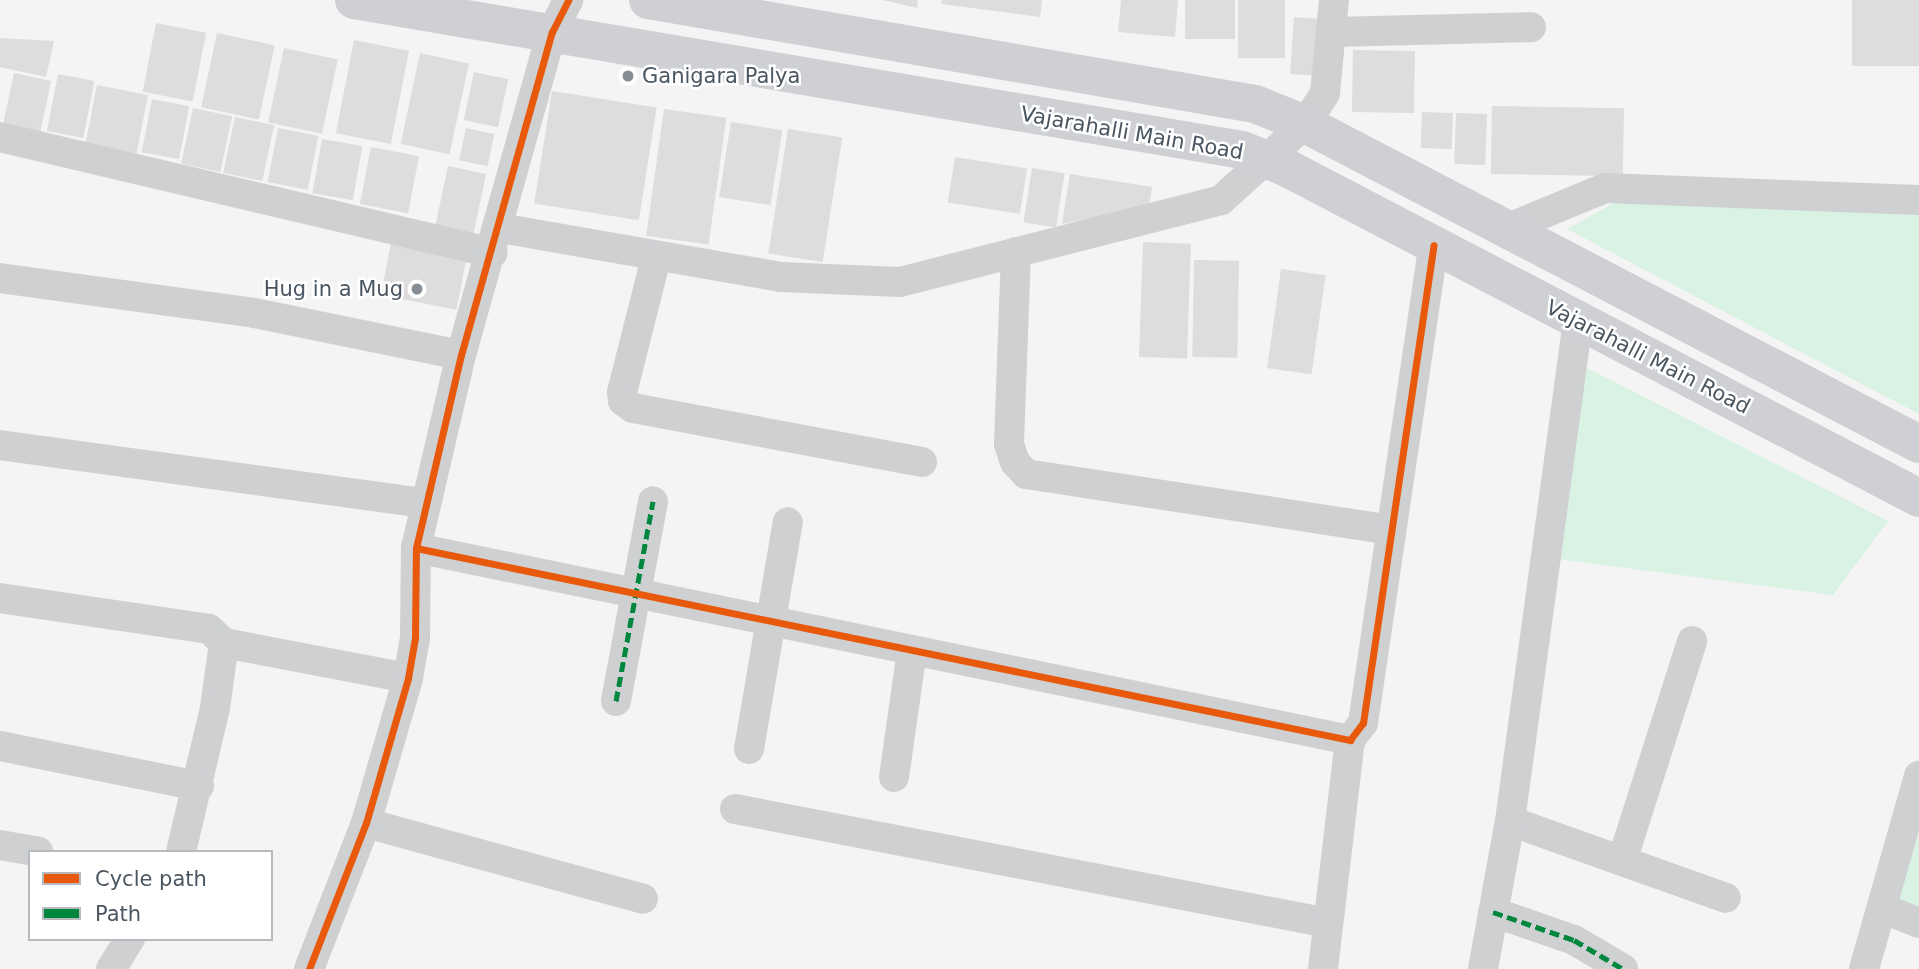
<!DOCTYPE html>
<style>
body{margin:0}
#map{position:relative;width:1919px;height:969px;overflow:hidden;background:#f4f4f4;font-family:"DejaVu Sans",sans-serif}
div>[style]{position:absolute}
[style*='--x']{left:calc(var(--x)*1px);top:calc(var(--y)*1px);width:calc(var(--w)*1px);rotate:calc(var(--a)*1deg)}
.green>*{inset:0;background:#d9f2e3}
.building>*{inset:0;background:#ddddde;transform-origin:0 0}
.minor>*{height:30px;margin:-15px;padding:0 15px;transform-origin:15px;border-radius:15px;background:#ced0d2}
.secondary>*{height:38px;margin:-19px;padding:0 19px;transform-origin:19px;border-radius:19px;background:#ced0d4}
.quiet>*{height:5px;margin-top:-2.5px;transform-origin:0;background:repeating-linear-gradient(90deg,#00873e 0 10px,transparent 0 15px)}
.cycleway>*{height:7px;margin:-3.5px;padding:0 3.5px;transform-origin:3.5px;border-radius:3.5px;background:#e8590c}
.dots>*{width:19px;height:19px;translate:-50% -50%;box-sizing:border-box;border:4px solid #fff;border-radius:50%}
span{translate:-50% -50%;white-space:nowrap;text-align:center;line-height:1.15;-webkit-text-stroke:5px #fff;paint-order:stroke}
.poi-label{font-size:21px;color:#4a5661}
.left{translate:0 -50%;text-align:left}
.right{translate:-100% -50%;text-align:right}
.street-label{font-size:21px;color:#4a5661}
.legend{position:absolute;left:28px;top:850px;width:245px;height:91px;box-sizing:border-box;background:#fff;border:2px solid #b7bbc0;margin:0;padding:9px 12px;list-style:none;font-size:21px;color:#4a5661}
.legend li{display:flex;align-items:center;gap:14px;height:35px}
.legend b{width:35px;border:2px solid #b7bbc0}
</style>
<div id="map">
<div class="green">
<i style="clip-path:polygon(1621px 199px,1919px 215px,1919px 414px,1567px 229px)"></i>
<i style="clip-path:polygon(1585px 367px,1888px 521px,1833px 595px,1556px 559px)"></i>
<i style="clip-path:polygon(1919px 833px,1919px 908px,1898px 899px)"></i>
</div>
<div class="building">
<i style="clip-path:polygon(882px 0,918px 0,917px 8px)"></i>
<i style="clip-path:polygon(942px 0,1042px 0,1040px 17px,941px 4px)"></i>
<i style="clip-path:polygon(1121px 0,1178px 0,1175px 37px,1118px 32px)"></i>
<i style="left:1185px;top:0;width:50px;height:39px"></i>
<i style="left:1238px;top:0;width:47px;height:58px"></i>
<i style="left:1852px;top:0;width:67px;height:66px"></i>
<i style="left:1294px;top:17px;width:29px;height:57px;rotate:4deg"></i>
<i style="left:156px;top:23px;width:51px;height:70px;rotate:11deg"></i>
<i style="left:217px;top:33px;width:59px;height:76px;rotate:12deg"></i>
<i style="clip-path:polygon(0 38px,54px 41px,46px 77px,0 67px)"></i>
<i style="left:354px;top:40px;width:56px;height:95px;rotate:11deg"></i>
<i style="left:284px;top:48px;width:55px;height:76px;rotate:12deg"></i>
<i style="left:1353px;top:50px;width:62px;height:62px;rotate:1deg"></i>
<i style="left:420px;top:53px;width:50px;height:93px;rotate:12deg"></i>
<i style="left:474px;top:72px;width:35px;height:49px;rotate:12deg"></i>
<i style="left:14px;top:73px;width:38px;height:60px;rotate:12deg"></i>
<i style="left:58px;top:74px;width:37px;height:58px;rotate:11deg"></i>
<i style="left:97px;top:85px;width:52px;height:60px;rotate:11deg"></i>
<i style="left:552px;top:91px;width:106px;height:114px;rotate:9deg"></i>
<i style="left:152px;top:99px;width:38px;height:54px;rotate:11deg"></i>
<i style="left:1492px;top:106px;width:132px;height:68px;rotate:1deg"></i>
<i style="left:193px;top:108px;width:40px;height:57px;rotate:12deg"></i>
<i style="left:664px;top:109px;width:63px;height:128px;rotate:8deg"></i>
<i style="left:1422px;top:112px;width:31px;height:36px;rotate:2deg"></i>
<i style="left:1456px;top:113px;width:31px;height:51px;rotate:2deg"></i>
<i style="left:235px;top:117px;width:40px;height:57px;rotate:12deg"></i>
<i style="left:731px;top:122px;width:52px;height:76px;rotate:9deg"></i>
<i style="left:278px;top:128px;width:41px;height:55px;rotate:11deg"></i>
<i style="left:466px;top:128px;width:29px;height:33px;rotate:12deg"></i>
<i style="left:788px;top:129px;width:55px;height:126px;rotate:9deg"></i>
<i style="left:322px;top:139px;width:41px;height:55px;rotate:10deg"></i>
<i style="left:371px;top:147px;width:49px;height:58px;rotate:11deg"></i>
<i style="left:955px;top:157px;width:73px;height:46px;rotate:9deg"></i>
<i style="left:448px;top:166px;width:39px;height:62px;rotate:12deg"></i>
<i style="left:1032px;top:168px;width:33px;height:55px;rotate:9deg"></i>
<i style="clip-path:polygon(1070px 174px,1152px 187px,1149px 207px,1062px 224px)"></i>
<i style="left:1143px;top:242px;width:48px;height:115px;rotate:2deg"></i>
<i style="left:391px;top:243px;width:77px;height:53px;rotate:11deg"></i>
<i style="left:1194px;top:260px;width:45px;height:97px;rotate:1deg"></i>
<i style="left:1281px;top:269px;width:45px;height:100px;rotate:8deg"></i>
</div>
<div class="minor">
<i style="--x:1333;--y:32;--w:198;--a:-1.4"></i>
<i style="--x:0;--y:137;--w:506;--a:13.24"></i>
<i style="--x:500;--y:228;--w:284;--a:9.9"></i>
<i style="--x:780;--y:277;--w:120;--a:2.4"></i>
<i style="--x:900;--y:282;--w:331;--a:-14.3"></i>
<i style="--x:1221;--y:200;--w:113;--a:-42.1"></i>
<i style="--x:1305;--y:124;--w:37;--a:-57"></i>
<i style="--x:1325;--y:93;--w:93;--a:-84.5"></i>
<i style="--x:1506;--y:229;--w:107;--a:-22.5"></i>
<i style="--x:1605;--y:188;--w:314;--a:2.2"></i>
<i style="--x:1016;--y:252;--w:192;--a:92.1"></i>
<i style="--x:1009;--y:444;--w:19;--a:72"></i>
<i style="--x:1015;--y:462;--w:16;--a:47"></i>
<i style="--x:1026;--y:474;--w:369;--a:8.7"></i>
<i style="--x:656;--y:258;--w:138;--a:104.2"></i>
<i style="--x:622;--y:392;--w:9;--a:84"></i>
<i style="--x:623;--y:401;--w:12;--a:35"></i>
<i style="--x:633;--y:408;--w:294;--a:10.6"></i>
<i style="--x:0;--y:278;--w:256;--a:7.8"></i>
<i style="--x:254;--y:313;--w:211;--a:11.5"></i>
<i style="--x:0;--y:445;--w:430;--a:7.8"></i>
<i style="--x:416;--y:548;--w:954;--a:11.62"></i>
<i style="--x:1350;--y:740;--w:21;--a:-53"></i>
<i style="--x:1363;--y:723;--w:483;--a:-81.6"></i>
<i style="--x:0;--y:598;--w:211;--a:8.4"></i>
<i style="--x:209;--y:629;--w:21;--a:43"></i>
<i style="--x:224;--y:643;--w:66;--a:97.9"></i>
<i style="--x:215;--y:708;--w:148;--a:103.3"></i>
<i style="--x:224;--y:643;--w:187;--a:10.8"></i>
<i style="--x:616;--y:701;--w:203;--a:-79.5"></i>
<i style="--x:0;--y:746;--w:203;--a:11.4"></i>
<i style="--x:749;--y:749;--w:230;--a:-80.3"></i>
<i style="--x:894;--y:777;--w:128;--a:-81.9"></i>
<i style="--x:735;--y:809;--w:604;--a:10.88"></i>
<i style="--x:1510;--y:821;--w:229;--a:19.6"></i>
<i style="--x:366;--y:823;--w:287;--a:15.3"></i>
<i style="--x:0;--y:845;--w:39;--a:10"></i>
<i style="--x:1622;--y:861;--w:231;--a:-72.3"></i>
<i style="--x:1882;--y:908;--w:40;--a:22"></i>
<i style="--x:1493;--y:912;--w:86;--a:19.1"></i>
<i style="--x:1574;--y:940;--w:57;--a:30.6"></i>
<i style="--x:111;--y:969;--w:36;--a:-58"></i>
<i style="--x:309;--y:969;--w:157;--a:-68.7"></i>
<i style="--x:366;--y:823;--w:151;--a:-73.8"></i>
<i style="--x:408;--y:678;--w:41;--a:-80.1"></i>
<i style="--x:415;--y:638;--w:90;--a:-89.4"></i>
<i style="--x:416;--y:548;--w:198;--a:-76.9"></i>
<i style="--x:461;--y:355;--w:336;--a:-74.3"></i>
<i style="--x:552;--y:32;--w:36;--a:-63"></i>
<i style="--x:1323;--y:969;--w:231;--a:-83.3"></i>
<i style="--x:1483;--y:969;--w:150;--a:-79.7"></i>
<i style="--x:1510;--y:821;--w:505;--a:-82.26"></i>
<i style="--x:1864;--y:969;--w:201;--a:-74.1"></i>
</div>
<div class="secondary">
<i style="--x:354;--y:0;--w:901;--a:9.59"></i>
<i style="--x:1242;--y:150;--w:46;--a:21.6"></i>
<i style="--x:1285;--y:167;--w:715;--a:27.57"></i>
<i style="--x:648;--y:0;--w:616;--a:9.72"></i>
<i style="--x:1255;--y:104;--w:54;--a:21.8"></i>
<i style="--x:1305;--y:124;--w:692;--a:27.53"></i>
</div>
<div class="quiet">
<i style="--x:616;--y:701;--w:203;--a:-79.5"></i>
<i style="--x:1493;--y:912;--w:86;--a:19.1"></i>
<i style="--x:1574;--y:940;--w:57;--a:30.6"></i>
</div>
<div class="cycleway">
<i style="--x:416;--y:548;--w:954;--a:11.62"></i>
<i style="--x:1350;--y:740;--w:21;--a:-53"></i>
<i style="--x:1363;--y:723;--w:483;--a:-81.6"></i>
<i style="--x:309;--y:969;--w:157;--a:-68.7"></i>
<i style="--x:366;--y:823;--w:151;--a:-73.8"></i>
<i style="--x:408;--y:678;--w:41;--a:-80.1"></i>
<i style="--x:415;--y:638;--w:90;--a:-89.4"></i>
<i style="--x:416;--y:548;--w:198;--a:-76.9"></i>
<i style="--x:461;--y:355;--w:336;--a:-74.3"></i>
<i style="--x:552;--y:32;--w:36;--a:-63"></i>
</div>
<div class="dots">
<i style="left:628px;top:76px;background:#868d94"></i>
<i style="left:417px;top:289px;background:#868d94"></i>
</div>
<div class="poi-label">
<span class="left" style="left:642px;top:76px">Ganigara Palya</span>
<span class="right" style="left:403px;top:289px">Hug in a Mug</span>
</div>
<div class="street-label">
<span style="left:1132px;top:133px;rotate:10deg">Vajarahalli Main Road</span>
<span style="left:1648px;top:357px;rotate:27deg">Vajarahalli Main Road</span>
</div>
<ul class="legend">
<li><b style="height:9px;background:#e8590c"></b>Cycle path</li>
<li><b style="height:9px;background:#00873e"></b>Path</li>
</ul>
</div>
